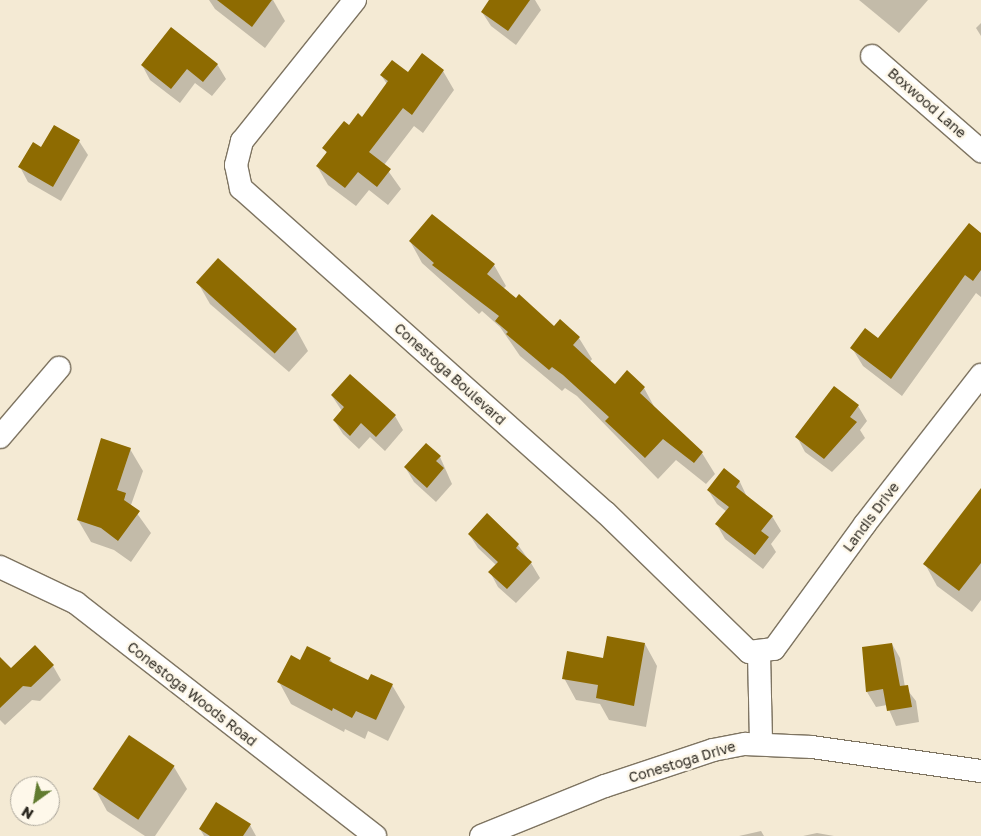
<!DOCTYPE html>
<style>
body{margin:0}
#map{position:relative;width:981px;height:836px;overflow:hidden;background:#f4ead4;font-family:"Golos Text",sans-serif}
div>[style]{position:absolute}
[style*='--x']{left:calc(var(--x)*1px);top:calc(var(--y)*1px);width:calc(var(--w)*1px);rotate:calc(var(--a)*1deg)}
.shadow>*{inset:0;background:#0003}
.building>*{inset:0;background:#8e6b01;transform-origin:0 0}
.roads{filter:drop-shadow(1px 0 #7e7461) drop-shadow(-1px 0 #7e7461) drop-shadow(0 1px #7e7461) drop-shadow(0 -1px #7e7461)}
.minor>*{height:22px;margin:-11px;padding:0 11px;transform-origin:11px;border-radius:11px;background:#fff}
span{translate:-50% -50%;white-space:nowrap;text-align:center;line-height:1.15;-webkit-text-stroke:5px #fef8ea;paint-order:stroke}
.street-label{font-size:14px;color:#2d2921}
.north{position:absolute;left:10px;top:776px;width:50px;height:50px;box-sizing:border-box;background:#fef8ea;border:1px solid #aaa59a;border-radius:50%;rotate:212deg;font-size:14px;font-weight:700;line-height:20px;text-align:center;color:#2d2921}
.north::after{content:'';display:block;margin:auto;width:18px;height:22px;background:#617b2f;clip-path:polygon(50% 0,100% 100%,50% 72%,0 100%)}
</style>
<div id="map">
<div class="shadow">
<i style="clip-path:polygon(209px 0,273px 0,285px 21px,265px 48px,215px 9px)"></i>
<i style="clip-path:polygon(491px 0,535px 0,541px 10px,516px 45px,491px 26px,482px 12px)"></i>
<i style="clip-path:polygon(859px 0,928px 0,899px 33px)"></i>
<i style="clip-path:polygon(981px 23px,981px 36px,976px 28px)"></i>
<i style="clip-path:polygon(217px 64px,226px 79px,212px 96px,195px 83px,180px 103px,150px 80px,142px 65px)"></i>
<i style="clip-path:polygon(443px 71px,454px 90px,423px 133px,414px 126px,384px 165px,401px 189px,388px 205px,369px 190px,356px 206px,328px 185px,317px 166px,327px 154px,324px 148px,362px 118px,387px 84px,381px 75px)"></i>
<i style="clip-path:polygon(79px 141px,88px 155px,61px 201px,28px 182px,20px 167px,42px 148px)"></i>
<i style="clip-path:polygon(981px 234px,981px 297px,976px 293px,902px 396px,863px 366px,852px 348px,878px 339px)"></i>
<i style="clip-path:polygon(410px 241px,494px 265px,506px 286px,503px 289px,554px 327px,560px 321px,579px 338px,592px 359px,590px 362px,615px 385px,644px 388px,656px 410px,702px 453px,715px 474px,706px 484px,676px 460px,658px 479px,577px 396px,565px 388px,562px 391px,520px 356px,500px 327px,482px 311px,479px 314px,422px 263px)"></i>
<i style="clip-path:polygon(198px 283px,296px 329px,308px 351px,289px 372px,210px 304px)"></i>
<i style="clip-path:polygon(332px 396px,395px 416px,403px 430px,385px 451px,370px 437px,359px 449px,343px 434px,334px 420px,342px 411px)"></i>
<i style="clip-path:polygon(858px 406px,867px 421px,860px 430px,865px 438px,832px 472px,805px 452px,797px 437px)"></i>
<i style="clip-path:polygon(130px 449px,143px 471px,131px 505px,151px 533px,131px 562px,114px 550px,91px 542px,78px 520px)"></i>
<i style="clip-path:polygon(440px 457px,452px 484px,436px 502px,414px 482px,405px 467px)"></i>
<i style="clip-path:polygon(724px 470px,740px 482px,747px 497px,772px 516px,781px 531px,771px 544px,776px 552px,763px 569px,725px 539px,717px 525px,727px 512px,717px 504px,708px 490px)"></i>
<i style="clip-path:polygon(981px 501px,981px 600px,972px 612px,937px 586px,925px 564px)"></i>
<i style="clip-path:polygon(469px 534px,518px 545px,531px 563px,540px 578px,516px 603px,498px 587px,490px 572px,496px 565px,478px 548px)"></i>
<i style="clip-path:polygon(645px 644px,657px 666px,646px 727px,609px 720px,600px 704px,576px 700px,564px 678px)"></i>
<i style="clip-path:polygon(892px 644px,900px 658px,905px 687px,916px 701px,919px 722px,896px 726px,887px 705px,876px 707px,867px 692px,863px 648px)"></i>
<i style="clip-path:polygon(330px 659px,334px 665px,368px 681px,392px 685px,405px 707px,388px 741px,368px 731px,365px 739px,345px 729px,344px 732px,291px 704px,279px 682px,301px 661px)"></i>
<i style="clip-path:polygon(0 666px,11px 670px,53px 666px,61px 680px,40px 701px,32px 700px,5px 725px,0 720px)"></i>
<i style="clip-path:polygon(174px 767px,187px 789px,155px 836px,145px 836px,107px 811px,95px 789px)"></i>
<i style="clip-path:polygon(250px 825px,256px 836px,204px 836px,200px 829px)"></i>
<i style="clip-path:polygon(761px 831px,764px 836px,739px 836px)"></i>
<i style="clip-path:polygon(817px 833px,834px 836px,803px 836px)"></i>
</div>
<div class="building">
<i style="clip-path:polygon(217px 0,272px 0,252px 27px)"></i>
<i style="clip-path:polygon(489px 0,530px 0,508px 31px,481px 12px)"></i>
<i style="clip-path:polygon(171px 27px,218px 64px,203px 82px,187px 69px,171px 89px,141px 65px)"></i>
<i style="clip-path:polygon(422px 53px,444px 70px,412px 115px,403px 108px,369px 152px,391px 169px,377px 187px,358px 172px,345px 188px,316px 166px,327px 152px,322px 148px,344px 121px,349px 125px,358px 113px,362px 117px,388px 81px,380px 75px,392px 60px,408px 72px)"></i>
<i style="clip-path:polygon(54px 125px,80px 140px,53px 187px,18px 167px,33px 142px,41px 147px)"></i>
<i style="clip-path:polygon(432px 214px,495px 264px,487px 274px,516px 298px,519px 294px,554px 326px,560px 319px,580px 337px,573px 345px,615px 384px,627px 370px,645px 387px,640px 393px,703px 452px,694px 463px,663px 439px,645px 458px,605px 421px,609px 417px,563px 375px,552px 367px,549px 370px,506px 334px,508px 332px,495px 321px,499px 316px,432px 265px,434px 263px,409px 241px)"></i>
<i style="clip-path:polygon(969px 223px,981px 233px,981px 270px,973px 281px,965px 275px,891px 379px,850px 348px,865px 328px,878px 338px)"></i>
<i style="left:218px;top:258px;width:106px;height:33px;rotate:42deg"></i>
<i style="clip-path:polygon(350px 374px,396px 415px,376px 437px,361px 423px,350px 436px,333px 420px,344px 407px,331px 395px)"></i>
<i style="clip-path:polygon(834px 386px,859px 405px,850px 417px,857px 422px,824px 459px,795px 437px)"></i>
<i style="clip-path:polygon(101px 438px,131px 448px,117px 490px,126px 493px,124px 500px,140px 511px,118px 541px,101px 528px,77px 520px)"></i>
<i style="clip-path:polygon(426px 443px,441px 456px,436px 461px,444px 468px,427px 488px,404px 467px)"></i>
<i style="clip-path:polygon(724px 468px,740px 481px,736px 487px,773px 516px,761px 531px,769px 537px,755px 555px,715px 524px,729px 507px,707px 490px)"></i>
<i style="clip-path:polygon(981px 488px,981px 563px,959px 591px,923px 564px)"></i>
<i style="clip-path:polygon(487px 513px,519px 544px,516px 548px,532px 562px,507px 589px,488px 572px,498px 562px,468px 534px)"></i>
<i style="clip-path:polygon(607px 636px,645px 643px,634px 706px,596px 698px,598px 685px,562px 679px,567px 651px,603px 658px)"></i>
<i style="clip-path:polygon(892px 643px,900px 686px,908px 685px,912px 707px,887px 711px,883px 689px,866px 692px,862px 647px)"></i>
<i style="clip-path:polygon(35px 645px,54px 665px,31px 687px,23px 686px,0 708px,0 657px,11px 668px)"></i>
<i style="clip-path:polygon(307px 646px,331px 658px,329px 661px,368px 680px,371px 674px,393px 684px,376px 720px,356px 711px,352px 718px,333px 708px,332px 711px,277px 682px,291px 655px,300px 660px)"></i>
<i style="left:129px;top:735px;width:55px;height:65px;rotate:34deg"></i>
<i style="clip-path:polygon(216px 802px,251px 824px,243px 836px,210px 836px,199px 829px)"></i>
</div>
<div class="roads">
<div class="minor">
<i style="--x:355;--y:0;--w:181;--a:128.7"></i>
<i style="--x:242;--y:141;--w:25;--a:104"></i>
<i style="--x:236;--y:165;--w:24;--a:78"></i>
<i style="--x:241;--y:188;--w:487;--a:41.7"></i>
<i style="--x:605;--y:512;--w:201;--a:44.2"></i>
<i style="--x:749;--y:652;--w:25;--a:-7"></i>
<i style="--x:774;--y:649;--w:155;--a:-53.9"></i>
<i style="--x:865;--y:524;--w:189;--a:-52.1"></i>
<i style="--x:872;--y:56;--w:145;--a:41.1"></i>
<i style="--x:0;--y:437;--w:91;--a:-49.5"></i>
<i style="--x:0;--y:567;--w:84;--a:25.3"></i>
<i style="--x:76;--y:603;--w:379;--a:37.9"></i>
<i style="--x:759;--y:653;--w:90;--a:88.7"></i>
<i style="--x:481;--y:836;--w:134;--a:-22"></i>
<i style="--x:605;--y:786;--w:114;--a:-18.4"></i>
<i style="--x:713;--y:750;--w:33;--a:-11"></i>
<i style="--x:745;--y:744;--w:67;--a:2.6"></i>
<i style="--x:812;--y:747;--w:171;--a:8.1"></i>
</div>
</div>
<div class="street-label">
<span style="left:927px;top:103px;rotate:41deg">Boxwood Lane</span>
<span style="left:450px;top:374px;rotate:42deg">Conestoga Boulevard</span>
<span style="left:871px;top:517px;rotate:-53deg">Landis Drive</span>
<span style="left:192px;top:694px;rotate:38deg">Conestoga Woods Road</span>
<span style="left:682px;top:762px;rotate:-17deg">Conestoga Drive</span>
</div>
<div class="north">N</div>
</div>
